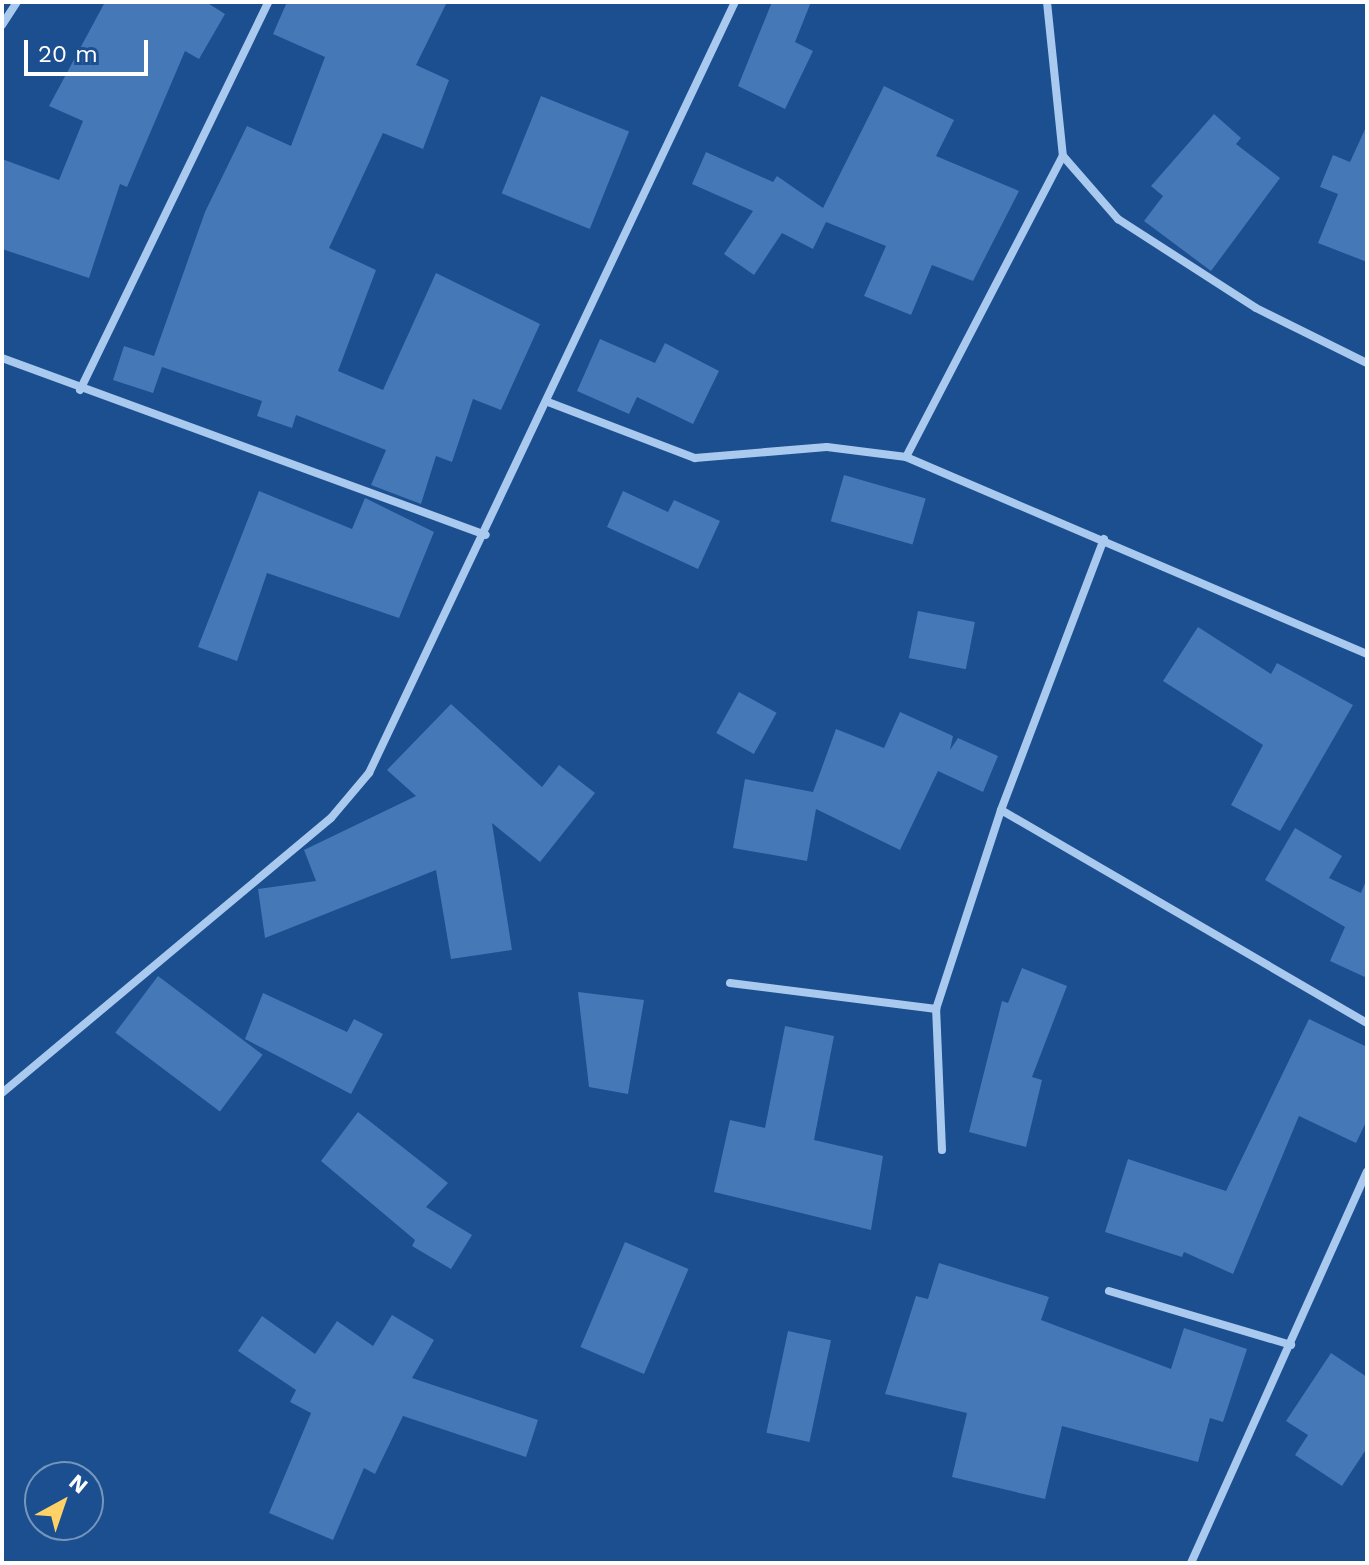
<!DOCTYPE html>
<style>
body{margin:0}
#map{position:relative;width:1369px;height:1565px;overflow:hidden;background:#1b4f8f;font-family:"Work Sans",sans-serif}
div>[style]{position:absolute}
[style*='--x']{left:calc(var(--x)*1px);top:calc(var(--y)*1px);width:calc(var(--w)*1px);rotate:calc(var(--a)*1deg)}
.building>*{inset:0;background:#4478b7;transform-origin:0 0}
.street>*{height:8px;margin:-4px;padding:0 4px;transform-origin:4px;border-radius:4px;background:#a9c9ee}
span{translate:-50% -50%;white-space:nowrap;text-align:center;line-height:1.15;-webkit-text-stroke:6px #1b4f8f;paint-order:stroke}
.frame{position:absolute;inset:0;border:4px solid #fff;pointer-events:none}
.north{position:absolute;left:24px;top:1461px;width:80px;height:80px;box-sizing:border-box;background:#1b4f8f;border:2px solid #7695bc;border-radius:50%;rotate:40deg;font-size:22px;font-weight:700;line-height:32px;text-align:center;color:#fff}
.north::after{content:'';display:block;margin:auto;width:28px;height:36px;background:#ffd166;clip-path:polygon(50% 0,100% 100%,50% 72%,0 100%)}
.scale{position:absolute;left:24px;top:40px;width:124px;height:36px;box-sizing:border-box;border:4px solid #fff;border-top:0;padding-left:10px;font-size:24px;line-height:28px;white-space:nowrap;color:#fff;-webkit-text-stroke:6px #1b4f8f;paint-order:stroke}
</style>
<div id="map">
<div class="building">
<i style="clip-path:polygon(105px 2px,206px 2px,225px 14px,199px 59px,185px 51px,127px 187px,120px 184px,89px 278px,2px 249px,2px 159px,59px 180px,83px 121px,49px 106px)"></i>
<i style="clip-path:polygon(287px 2px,447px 2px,416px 65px,449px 80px,423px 149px,383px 133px,329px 248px,376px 270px,338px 371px,383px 390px,436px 273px,540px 324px,501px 410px,473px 399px,452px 462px,436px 456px,421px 504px,371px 485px,386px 450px,296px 415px,292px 428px,257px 416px,262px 401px,162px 367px,153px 393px,113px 380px,124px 346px,154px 356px,205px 212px,247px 126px,291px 146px,325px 57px,273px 34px)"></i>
<i style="clip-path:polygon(772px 2px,811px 2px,795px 42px,813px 51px,785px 109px,738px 86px)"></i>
<i style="clip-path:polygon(884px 86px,954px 120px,936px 156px,1019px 191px,973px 281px,932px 265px,911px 315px,864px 296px,886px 246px,826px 222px,813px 249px,782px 233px,754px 275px,724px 254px,753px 211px,692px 184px,706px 152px,773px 182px,777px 176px,823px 208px)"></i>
<i style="left:541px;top:96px;width:95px;height:105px;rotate:22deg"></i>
<i style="clip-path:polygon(1214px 114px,1241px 138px,1236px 144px,1280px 178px,1211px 271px,1144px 221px,1163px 196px,1151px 186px)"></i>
<i style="clip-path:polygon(1367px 125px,1367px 262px,1318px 243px,1338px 194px,1320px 187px,1333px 155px,1350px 162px)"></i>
<i style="clip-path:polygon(600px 339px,655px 363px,665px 343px,719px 371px,693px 424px,637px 397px,629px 414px,577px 391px)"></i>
<i style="left:844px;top:475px;width:85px;height:48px;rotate:16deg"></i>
<i style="clip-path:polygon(259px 491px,352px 529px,365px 498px,434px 532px,399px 618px,267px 573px,237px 661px,198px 647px)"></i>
<i style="clip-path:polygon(623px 491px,668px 512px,674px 500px,720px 521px,698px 569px,607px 527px)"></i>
<i style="left:918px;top:611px;width:58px;height:48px;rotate:11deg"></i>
<i style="clip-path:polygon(1198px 627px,1271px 674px,1277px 663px,1353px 705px,1280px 831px,1231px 805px,1263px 745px,1163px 681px)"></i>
<i style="left:739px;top:692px;width:43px;height:47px;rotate:29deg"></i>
<i style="clip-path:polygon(451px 704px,542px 787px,559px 765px,595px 793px,540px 862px,492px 823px,512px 950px,451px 959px,436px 870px,265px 938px,258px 889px,316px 881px,304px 850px,416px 796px,387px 770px)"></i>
<i style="clip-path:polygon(900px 712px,953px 736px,950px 750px,958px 738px,998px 756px,983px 792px,938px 771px,900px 850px,816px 809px,807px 861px,733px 848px,745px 779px,813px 792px,836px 729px,884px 748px)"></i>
<i style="clip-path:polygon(1295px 828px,1342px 856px,1329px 878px,1361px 893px,1367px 878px,1367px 978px,1330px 961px,1345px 927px,1265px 880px)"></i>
<i style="clip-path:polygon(1022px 968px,1067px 986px,1032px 1077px,1042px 1080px,1026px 1147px,969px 1132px,1002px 1001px,1008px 1003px)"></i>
<i style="left:158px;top:976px;width:131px;height:71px;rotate:37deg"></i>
<i style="clip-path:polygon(578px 992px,644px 1000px,628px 1094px,589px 1087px)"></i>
<i style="clip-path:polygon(263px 993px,347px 1032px,354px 1019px,383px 1034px,351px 1094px,245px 1039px)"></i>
<i style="clip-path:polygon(1309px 1019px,1367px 1047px,1367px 1120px,1356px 1143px,1299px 1116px,1233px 1274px,1184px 1252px,1182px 1257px,1105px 1232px,1128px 1159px,1226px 1191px)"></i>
<i style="clip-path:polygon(785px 1026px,834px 1036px,814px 1140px,883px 1156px,871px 1230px,714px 1192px,730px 1120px,765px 1128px)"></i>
<i style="clip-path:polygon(358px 1112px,448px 1183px,426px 1207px,472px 1235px,451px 1269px,412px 1246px,415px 1240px,321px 1161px)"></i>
<i style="left:625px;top:1242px;width:69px;height:114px;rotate:23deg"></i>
<i style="clip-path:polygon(939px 1263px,1049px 1297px,1041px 1320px,1171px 1369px,1184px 1328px,1247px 1349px,1223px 1422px,1210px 1418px,1198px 1462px,1062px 1426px,1045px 1499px,952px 1477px,967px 1413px,885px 1394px,916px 1296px,928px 1299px)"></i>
<i style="clip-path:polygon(392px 1315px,434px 1340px,412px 1378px,538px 1420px,526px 1457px,403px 1416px,375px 1474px,364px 1468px,333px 1540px,269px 1513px,311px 1413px,290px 1402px,296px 1390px,238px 1351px,262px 1316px,315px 1354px,337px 1321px,373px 1346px)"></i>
<i style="left:788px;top:1331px;width:44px;height:104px;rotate:12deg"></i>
<i style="clip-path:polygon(1331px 1353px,1367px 1377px,1367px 1448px,1342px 1486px,1295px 1455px,1308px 1435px,1286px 1421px)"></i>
</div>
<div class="street">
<i style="--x:1047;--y:2;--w:155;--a:84.1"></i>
<i style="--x:2;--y:25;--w:27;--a:-57"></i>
<i style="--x:2;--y:358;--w:515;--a:20.09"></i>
<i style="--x:80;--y:390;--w:431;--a:-64.1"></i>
<i style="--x:548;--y:402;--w:157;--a:20.9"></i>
<i style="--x:695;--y:458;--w:132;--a:-4.8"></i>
<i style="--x:827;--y:447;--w:80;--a:7.2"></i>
<i style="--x:906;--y:457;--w:501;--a:23.14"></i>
<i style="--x:906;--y:457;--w:339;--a:-62.5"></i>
<i style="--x:1063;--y:156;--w:84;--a:48.9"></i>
<i style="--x:1118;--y:219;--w:164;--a:32.8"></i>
<i style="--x:1256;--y:308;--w:124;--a:26.4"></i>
<i style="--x:1001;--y:810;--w:290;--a:-69.2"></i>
<i style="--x:730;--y:983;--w:208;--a:7.2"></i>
<i style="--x:2;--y:1093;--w:429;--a:-39.9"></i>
<i style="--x:331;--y:818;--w:59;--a:-49.8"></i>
<i style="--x:369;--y:773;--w:853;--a:-64.61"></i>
<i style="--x:942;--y:1150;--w:141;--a:-92.4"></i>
<i style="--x:936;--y:1009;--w:209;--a:-71.9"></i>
<i style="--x:1001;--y:810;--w:423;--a:30.2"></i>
<i style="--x:1109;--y:1291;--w:190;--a:16.5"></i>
<i style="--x:1191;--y:1563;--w:429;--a:-65.8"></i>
</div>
<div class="frame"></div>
<div class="north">N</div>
<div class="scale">20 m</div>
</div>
